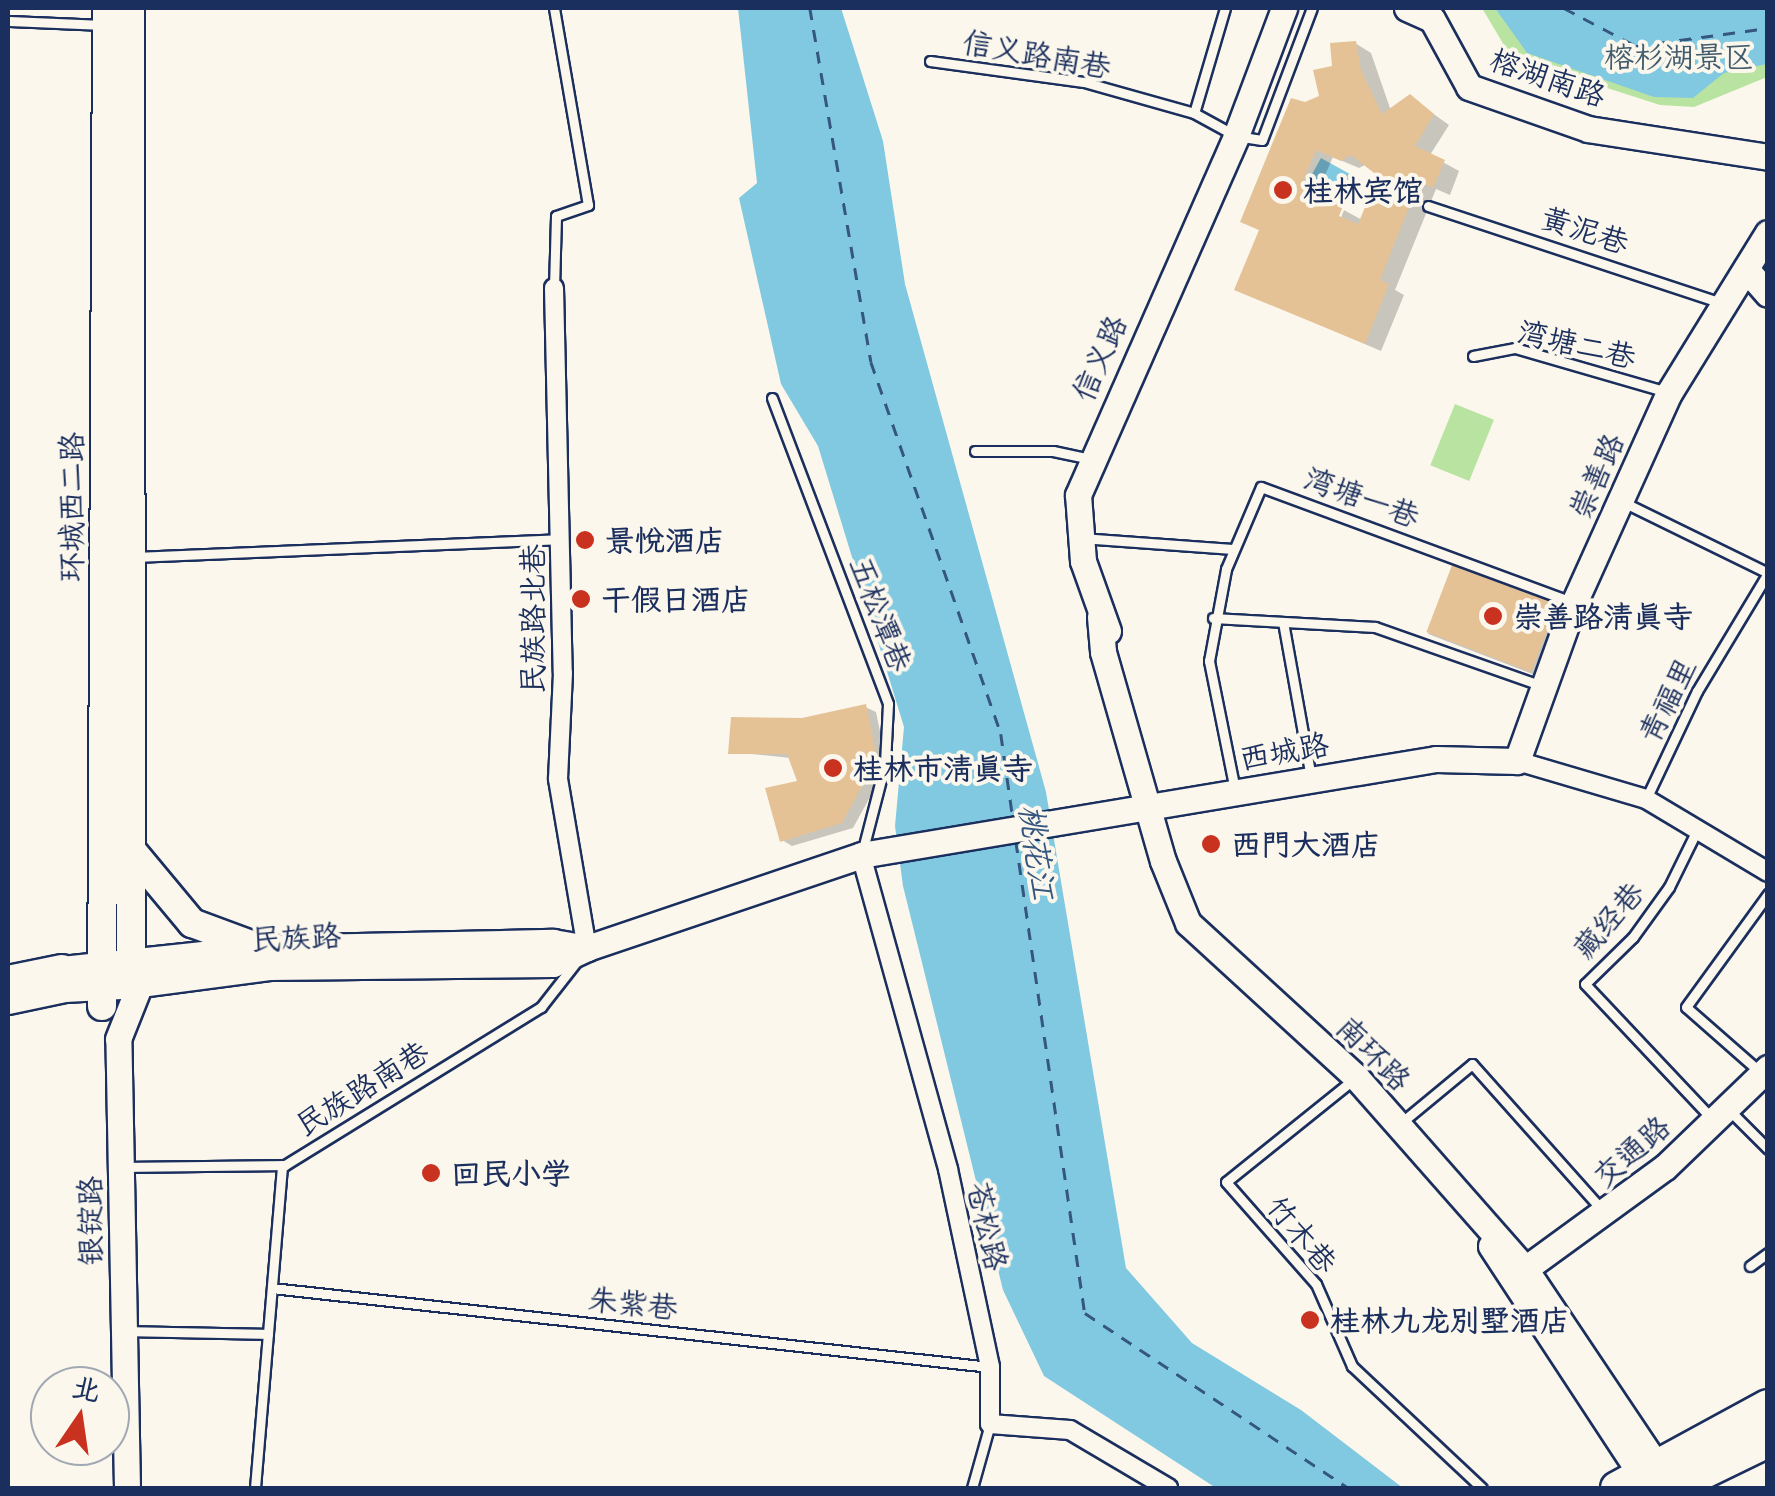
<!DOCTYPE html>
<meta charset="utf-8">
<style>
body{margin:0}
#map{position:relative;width:1775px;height:1496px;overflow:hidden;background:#fbf7ec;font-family:"Patrick Hand","LXGW WenKai TC",sans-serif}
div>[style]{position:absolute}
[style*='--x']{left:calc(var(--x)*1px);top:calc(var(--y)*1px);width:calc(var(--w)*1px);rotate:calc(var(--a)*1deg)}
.green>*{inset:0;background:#b9e3a0;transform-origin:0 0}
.water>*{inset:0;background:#81c9e1;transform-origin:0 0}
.shadow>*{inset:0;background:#0003;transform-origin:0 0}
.ferry>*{height:2.5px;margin-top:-1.25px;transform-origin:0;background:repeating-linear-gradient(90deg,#34567f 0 12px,transparent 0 22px)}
.building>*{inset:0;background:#e4c296;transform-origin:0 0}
.roads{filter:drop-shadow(2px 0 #1b2f5e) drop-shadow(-2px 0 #1b2f5e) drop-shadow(0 2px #1b2f5e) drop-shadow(0 -2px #1b2f5e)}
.lane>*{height:9px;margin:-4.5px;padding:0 4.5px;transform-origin:4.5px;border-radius:4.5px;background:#fbf7ec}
.street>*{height:18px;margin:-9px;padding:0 9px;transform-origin:9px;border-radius:9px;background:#fbf7ec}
.secondary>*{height:25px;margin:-12.5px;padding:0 12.5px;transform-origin:12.5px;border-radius:12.5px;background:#fbf7ec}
.primary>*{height:28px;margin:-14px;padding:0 14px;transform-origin:14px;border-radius:14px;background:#fbf7ec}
.highway>*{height:32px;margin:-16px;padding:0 16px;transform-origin:16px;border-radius:16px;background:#fbf7ec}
.dots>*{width:28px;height:28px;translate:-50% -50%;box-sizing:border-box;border:5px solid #fbf7ec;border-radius:50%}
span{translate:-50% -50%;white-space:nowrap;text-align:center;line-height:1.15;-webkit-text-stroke:8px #fbf7ec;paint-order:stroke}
.street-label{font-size:30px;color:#1b2f5e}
.park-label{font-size:30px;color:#425c6e}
.poi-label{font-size:30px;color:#1b2f5e;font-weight:700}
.left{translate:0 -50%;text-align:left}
.water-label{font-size:32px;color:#34567f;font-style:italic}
.frame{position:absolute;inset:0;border:10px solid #1b2f5e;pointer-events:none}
.north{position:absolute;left:30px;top:1366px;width:100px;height:100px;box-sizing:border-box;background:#fbf7ec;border:2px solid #a1a7b3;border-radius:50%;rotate:13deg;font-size:28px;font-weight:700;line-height:40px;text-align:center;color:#1b2f5e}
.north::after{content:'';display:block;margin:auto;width:35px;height:45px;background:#c8321e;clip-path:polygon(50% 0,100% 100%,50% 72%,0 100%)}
</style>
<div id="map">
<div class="green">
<i style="clip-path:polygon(1482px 8px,1767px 8px,1767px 77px,1694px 107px,1660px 105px,1511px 57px)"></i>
<i style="left:1455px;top:404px;width:42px;height:66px;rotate:22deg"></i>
</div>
<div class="water">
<i style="clip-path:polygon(738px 8px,841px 8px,883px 141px,905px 284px,1046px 792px,1126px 1268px,1192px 1343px,1301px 1410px,1403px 1488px,1216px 1488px,1044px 1376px,1003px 1290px,903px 886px,895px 826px,904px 727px,818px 446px,781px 384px,739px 198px,757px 183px)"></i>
<i style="clip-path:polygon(1495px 8px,1767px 8px,1767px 64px,1724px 73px,1693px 98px,1654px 97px,1527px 53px)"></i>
<i style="left:1321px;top:158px;width:50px;height:23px;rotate:29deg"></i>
</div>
<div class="shadow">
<i style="clip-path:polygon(evenodd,1355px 43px,1371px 53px,1391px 111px,1410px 97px,1449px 125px,1430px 155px,1459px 171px,1450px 195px,1436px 189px,1395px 290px,1404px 295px,1381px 351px,1237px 289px,1261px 231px,1243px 221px,1305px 105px,1322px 98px,1355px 43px,1333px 157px,1359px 168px,1367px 164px,1381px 175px,1362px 220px,1344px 210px,1337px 228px,1329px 197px,1318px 191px,1333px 157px)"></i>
<i style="left:1455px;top:564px;width:121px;height:75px;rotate:21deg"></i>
<i style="clip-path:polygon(865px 707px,876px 712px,887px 766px,853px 828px,792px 846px,782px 840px,801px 783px,791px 758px,731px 752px,802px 720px)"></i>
</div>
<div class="ferry">
<i style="--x:810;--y:8;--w:359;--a:80.2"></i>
<i style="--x:871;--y:362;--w:394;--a:70.7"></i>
<i style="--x:1001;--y:734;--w:85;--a:81.9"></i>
<i style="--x:1564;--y:8;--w:81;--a:27.8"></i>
<i style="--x:1636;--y:46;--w:133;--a:-7.8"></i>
<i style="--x:1016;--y:841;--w:477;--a:81.7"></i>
<i style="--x:1085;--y:1313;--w:316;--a:33.6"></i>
</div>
<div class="building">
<i style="clip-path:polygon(evenodd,1356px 41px,1361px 70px,1382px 114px,1410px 94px,1434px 114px,1415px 146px,1445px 160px,1433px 188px,1419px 182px,1380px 280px,1389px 284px,1365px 344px,1234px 290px,1259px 230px,1240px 222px,1291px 98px,1305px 102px,1319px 96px,1313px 70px,1332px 66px,1330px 43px,1356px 41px,1316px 150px,1341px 161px,1351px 155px,1378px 176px,1358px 224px,1339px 216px,1343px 206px,1311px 193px,1314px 185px,1303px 181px,1316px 150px)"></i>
<i style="left:1454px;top:560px;width:112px;height:77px;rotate:21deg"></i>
<i style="clip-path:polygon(866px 704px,877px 759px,842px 823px,780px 842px,765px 788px,797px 781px,787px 754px,728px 754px,731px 717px,802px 718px)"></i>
</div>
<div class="roads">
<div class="lane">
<i style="--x:1225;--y:8;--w:109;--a:106.4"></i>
<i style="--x:1194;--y:113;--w:48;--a:28.7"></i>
<i style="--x:1236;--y:136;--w:26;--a:9"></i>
<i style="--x:1262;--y:140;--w:141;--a:-69.3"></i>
<i style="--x:8;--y:21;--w:97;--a:2.4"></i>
<i style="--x:930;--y:61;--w:155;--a:7.8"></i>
<i style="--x:1084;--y:82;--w:114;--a:15.7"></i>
<i style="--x:1428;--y:206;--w:310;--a:18.3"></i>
<i style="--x:554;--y:288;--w:72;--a:-88.4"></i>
<i style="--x:556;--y:216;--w:34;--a:-19"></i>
<i style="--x:588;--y:205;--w:200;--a:-99.8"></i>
<i style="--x:1473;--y:356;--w:43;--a:-10.8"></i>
<i style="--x:1515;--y:348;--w:158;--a:16.1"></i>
<i style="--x:772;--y:398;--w:327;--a:69.2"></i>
<i style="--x:888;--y:704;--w:60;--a:92.9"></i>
<i style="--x:885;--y:764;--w:92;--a:104.5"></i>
<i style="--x:975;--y:451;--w:78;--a:0"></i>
<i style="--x:1053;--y:451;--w:38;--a:12"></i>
<i style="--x:1623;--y:502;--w:161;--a:26.1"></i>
<i style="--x:1768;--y:573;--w:138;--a:121"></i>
<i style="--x:1697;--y:691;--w:119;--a:115.3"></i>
<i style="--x:1082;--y:538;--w:150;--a:4.2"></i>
<i style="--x:133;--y:557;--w:427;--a:-2.4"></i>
<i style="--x:1213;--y:618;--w:162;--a:3.2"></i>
<i style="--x:1375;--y:627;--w:175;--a:19.4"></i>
<i style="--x:1283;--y:622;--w:158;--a:79.8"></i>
<i style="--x:1235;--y:790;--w:132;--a:-101.4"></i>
<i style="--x:1209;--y:661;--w:94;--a:-79.5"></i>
<i style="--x:1226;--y:569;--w:89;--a:-66.9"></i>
<i style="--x:1261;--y:487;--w:329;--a:20.3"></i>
<i style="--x:1698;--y:828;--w:66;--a:116.2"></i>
<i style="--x:1669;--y:887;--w:62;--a:125.8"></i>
<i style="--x:1633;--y:937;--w:67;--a:135.6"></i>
<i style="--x:1585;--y:984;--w:185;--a:46.7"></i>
<i style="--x:1760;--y:1072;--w:98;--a:-138.7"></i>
<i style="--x:1686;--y:1007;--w:140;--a:-54"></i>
<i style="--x:1354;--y:1079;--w:164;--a:141.2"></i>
<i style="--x:1226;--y:1182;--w:136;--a:48.6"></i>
<i style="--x:1316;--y:1284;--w:90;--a:66.3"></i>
<i style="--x:1352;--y:1366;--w:178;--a:43.2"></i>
<i style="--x:1729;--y:1110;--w:55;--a:45"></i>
<i style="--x:1402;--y:1122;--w:91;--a:-39.6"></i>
<i style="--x:1472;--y:1064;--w:194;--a:48.3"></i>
<i style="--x:125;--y:1167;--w:160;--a:-0.7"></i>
<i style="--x:285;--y:1165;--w:301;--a:-31.7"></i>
<i style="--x:541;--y:1007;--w:58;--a:-52"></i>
<i style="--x:1750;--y:1266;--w:22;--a:-36"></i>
<i style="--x:272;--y:1288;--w:722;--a:6.28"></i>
<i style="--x:126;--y:1331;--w:142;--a:1.2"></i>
<i style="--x:255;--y:1488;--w:324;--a:-85.2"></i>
<i style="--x:972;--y:1488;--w:66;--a:-74.3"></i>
</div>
<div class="street">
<i style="--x:554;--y:288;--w:385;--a:88.7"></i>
<i style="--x:563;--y:673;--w:106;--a:92.7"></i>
<i style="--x:558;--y:779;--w:171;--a:80.3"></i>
<i style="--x:1517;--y:761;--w:134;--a:16.4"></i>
<i style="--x:1646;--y:799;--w:142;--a:30.9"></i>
<i style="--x:861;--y:855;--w:326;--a:74.5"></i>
<i style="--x:948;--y:1169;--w:202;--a:78"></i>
<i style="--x:990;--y:1367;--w:57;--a:90"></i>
<i style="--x:990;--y:1424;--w:80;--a:4.3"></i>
<i style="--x:1070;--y:1430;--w:114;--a:30.6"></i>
</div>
<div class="secondary">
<i style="--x:1407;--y:8;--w:27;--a:24"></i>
<i style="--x:1432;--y:19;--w:77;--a:61.4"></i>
<i style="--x:1469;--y:87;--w:126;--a:19.4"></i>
<i style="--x:1588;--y:129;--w:182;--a:8.8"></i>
<i style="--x:1746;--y:269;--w:33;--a:49"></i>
<i style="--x:1100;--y:617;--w:35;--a:85"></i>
<i style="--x:1103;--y:652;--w:217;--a:74"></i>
<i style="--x:1163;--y:861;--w:67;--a:68"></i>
<i style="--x:1188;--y:923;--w:228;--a:42.5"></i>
<i style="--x:1356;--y:1077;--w:256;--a:48.6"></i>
<i style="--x:1525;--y:1269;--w:254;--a:56.2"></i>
<i style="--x:1108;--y:631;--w:74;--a:-109.7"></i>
<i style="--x:1083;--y:561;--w:66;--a:-94.3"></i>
<i style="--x:1078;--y:495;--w:392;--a:-66.2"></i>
<i style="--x:1236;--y:136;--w:137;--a:-69.4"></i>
<i style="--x:62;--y:969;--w:198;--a:-6.1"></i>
<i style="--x:259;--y:948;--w:294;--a:-1.2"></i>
<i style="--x:553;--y:942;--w:35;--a:10"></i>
<i style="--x:587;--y:948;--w:289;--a:-18.7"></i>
<i style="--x:861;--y:855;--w:583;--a:-9.48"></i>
<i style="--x:1436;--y:759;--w:81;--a:1.4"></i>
<i style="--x:1517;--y:761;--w:168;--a:-70.2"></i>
<i style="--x:1574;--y:603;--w:230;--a:-65.7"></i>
<i style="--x:1669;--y:393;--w:188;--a:-58.3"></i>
<i style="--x:140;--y:984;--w:130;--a:-7.5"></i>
<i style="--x:269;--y:967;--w:284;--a:-0.6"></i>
<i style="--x:553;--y:964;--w:38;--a:-25"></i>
<i style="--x:1491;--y:1246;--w:290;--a:56.7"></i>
<i style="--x:1525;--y:1269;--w:173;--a:-36.1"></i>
<i style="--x:1665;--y:1167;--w:143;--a:-43.9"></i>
<i style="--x:127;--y:1488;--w:449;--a:-91.1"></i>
<i style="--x:118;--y:1039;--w:59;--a:-68.2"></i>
<i style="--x:140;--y:984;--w:16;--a:-108"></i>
</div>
<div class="primary">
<i style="--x:130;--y:8;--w:950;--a:89.94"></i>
<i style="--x:127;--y:845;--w:102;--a:50.2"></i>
<i style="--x:192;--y:923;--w:72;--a:20.5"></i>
<i style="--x:8;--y:980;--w:55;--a:-11.5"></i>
<i style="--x:8;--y:1000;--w:58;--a:-11.9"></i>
<i style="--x:65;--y:988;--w:75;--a:-3.1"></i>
<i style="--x:102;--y:1006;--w:998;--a:-89.71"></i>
</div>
<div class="highway">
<i style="--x:1617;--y:1488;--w:172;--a:-28.5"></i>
<i style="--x:1671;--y:1488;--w:108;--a:-25.9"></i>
</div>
</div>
<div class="dots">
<i style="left:1283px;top:190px;background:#c8321e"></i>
<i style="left:585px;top:540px;background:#c8321e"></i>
<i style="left:581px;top:599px;background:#c8321e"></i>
<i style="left:1493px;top:616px;background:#c8321e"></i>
<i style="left:833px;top:768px;background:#c8321e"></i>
<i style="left:1211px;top:844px;background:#c8321e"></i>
<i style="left:431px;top:1173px;background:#c8321e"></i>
<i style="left:1310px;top:1320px;background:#c8321e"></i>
</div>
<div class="street-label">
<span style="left:1037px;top:54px;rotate:10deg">信义路南巷</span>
<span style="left:1548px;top:77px;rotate:19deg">榕湖南路</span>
<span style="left:1585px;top:230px;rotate:18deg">黄泥巷</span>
<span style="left:1577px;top:344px;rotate:13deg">湾塘二巷</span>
<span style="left:1099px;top:358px;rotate:-66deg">信义路</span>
<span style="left:1596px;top:476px;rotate:-66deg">崇善路</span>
<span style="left:1362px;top:497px;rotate:20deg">湾塘一巷</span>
<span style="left:71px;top:507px;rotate:-90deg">环城西二路</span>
<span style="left:881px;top:614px;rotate:69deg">五松潭巷</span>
<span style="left:532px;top:619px;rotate:-90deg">民族路北巷</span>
<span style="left:1667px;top:700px;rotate:-63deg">青福里</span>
<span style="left:1284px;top:751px;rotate:-10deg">西城路</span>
<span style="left:1608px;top:920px;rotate:-49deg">藏经巷</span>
<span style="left:296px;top:937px;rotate:-3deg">民族路</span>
<span style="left:1374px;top:1053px;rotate:45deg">南环路</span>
<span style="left:362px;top:1088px;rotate:-32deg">民族路南巷</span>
<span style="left:1631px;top:1151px;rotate:-41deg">交通路</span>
<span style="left:90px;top:1221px;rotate:-91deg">银锭路</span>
<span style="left:988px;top:1226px;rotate:77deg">苍松路</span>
<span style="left:1302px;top:1234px;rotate:50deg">竹木巷</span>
<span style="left:633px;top:1303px;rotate:6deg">朱紫巷</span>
</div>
<div class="park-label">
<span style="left:1679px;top:56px">榕杉湖景区</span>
</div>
<div class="poi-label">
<span class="left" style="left:1303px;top:190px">桂林宾馆</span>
<span class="left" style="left:605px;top:540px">景悅酒店</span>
<span class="left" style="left:601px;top:599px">干假日酒店</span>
<span class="left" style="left:1513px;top:616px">崇善路清真寺</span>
<span class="left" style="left:853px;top:768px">桂林市清真寺</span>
<span class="left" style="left:1231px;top:844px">西門大酒店</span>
<span class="left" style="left:451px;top:1173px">回民小学</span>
<span class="left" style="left:1330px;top:1320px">桂林九龙别墅酒店</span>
</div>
<div class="water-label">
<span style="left:1037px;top:852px;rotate:82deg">桃花江</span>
</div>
<div class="frame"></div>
<div class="north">北</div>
</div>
